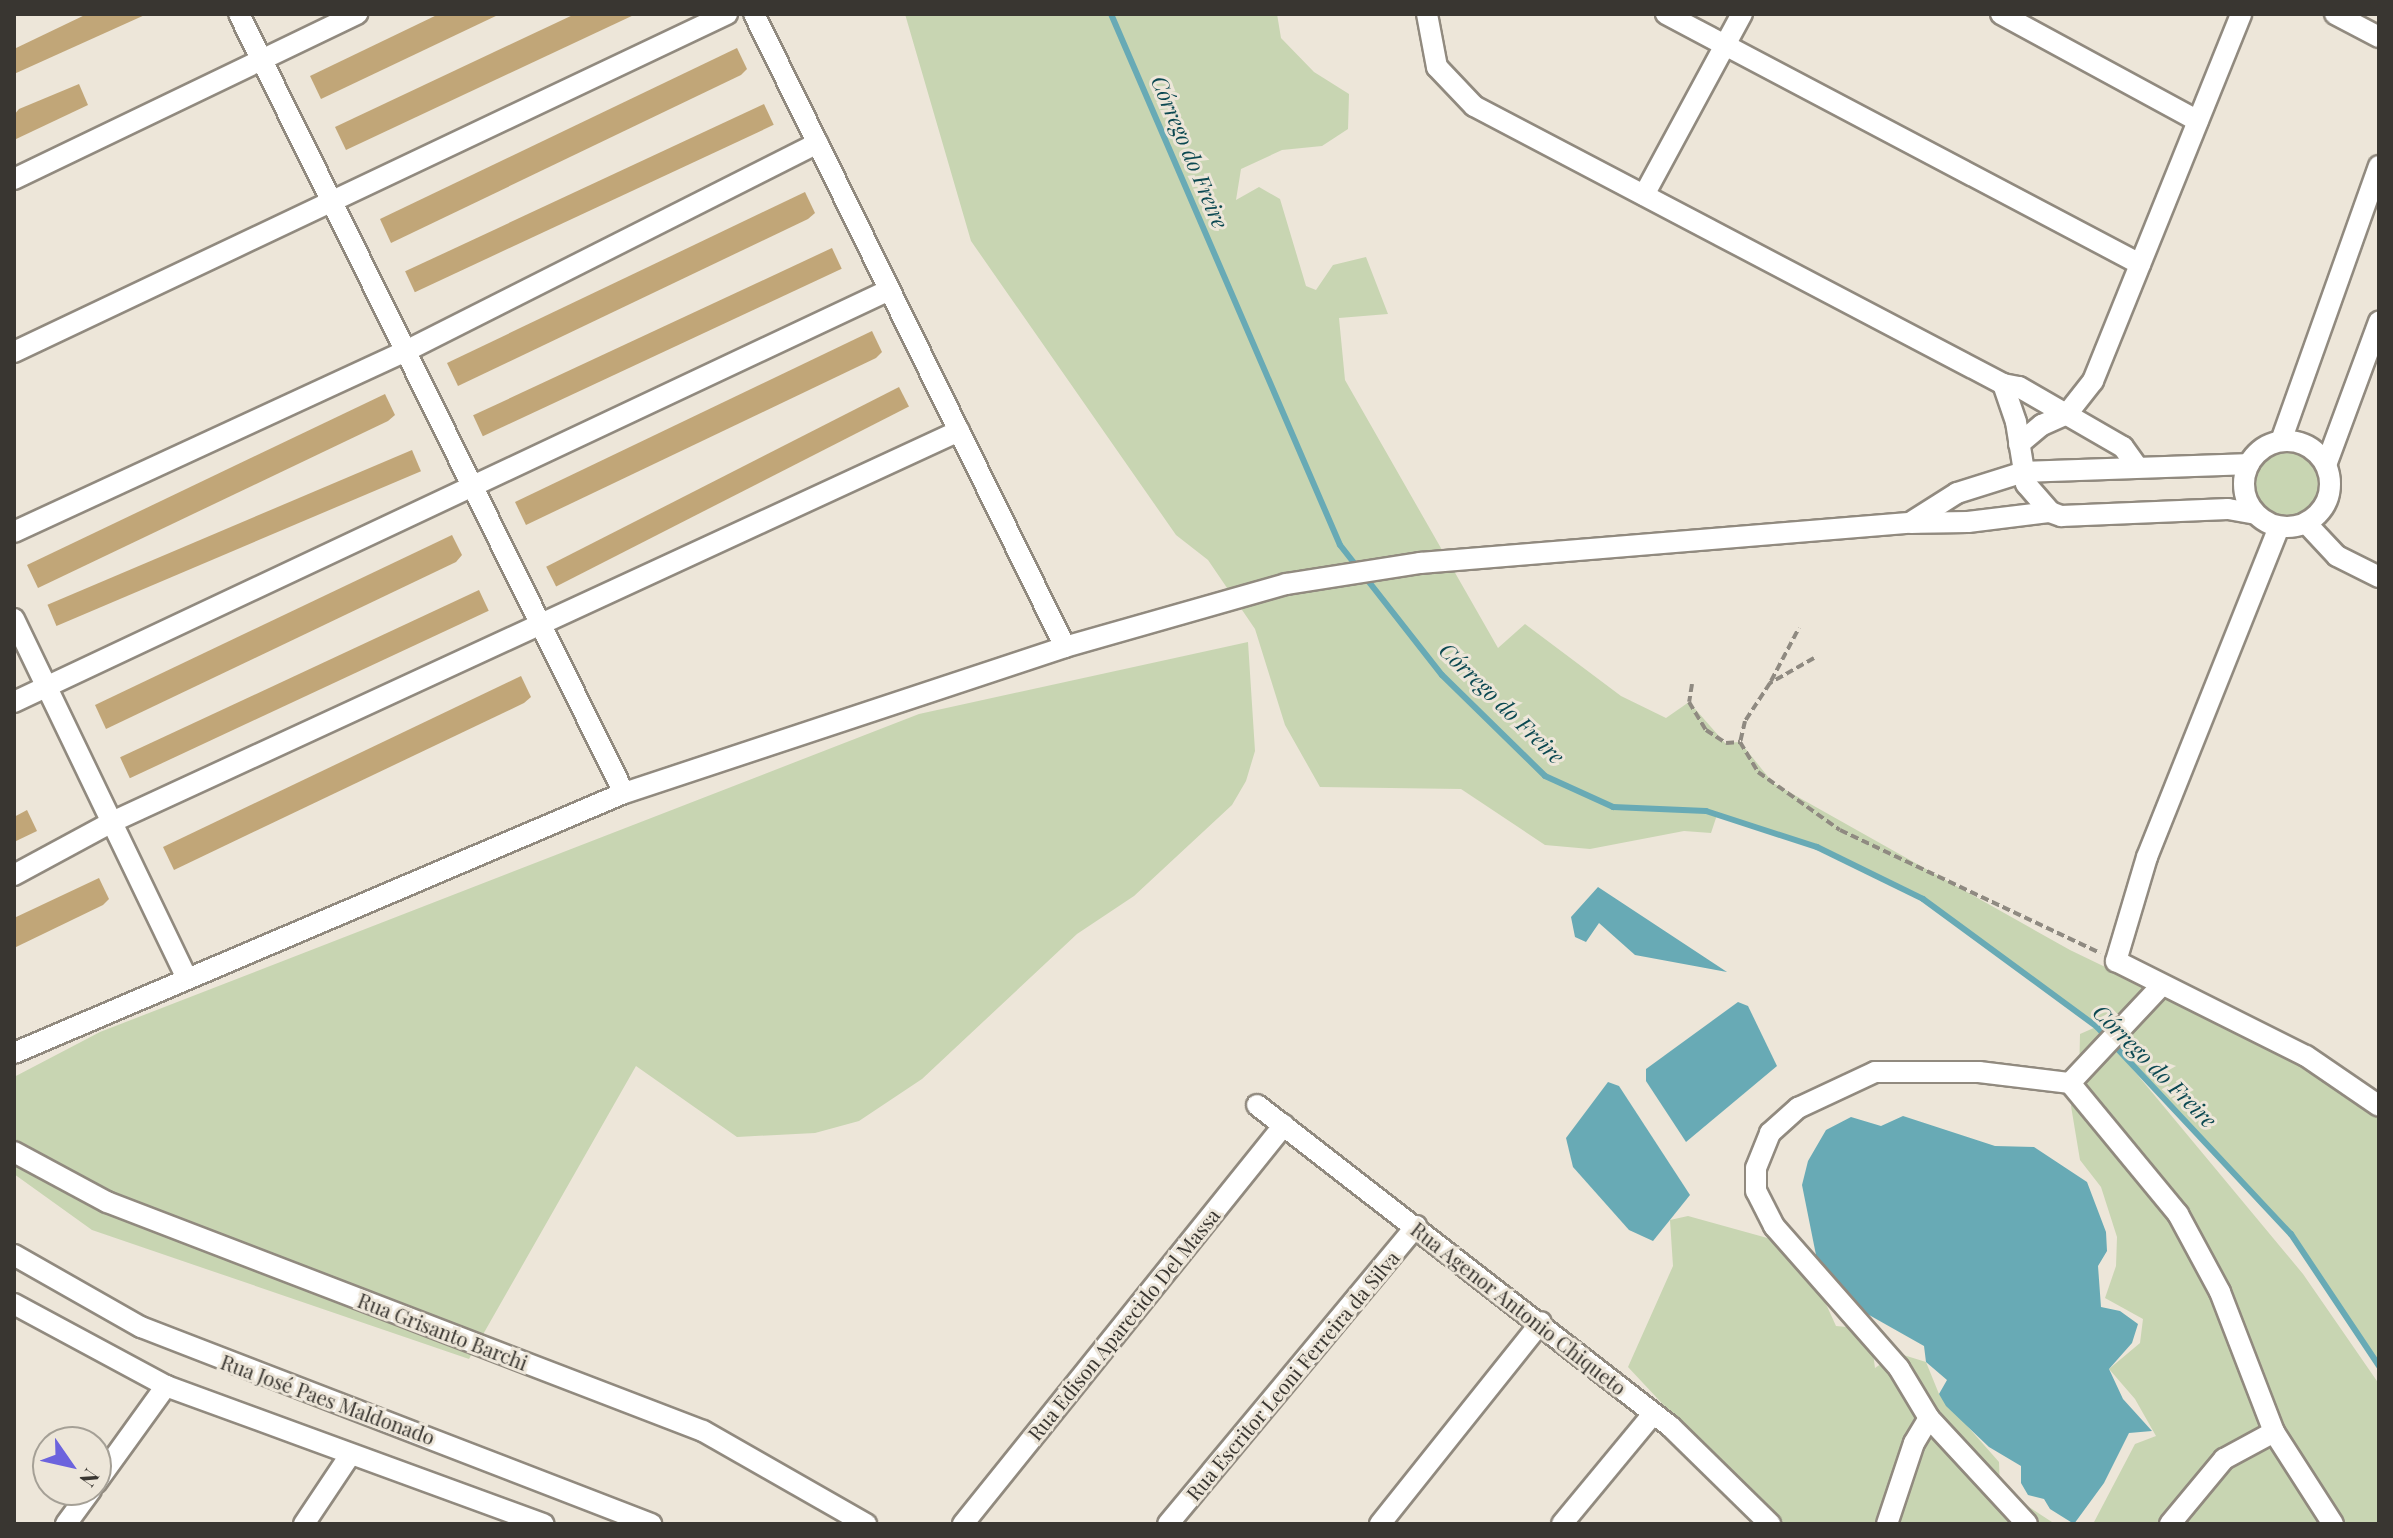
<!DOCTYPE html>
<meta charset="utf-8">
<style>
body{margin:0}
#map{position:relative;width:2393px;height:1538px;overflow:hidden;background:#ede6d9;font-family:"Playfair Display",serif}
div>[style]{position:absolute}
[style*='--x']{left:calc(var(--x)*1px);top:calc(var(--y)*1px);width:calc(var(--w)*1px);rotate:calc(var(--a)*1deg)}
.green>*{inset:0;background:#c8d5b2}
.round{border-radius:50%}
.water>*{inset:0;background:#68aab5}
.stream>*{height:6px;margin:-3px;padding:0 3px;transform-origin:3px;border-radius:3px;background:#68aab5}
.building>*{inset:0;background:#c1a678;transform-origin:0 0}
.path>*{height:4px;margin-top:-2px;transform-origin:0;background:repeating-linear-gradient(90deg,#8f8a81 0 8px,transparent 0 12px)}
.roads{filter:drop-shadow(2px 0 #918a7f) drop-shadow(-2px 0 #918a7f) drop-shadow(0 2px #918a7f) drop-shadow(0 -2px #918a7f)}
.minor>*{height:20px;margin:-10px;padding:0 10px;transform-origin:10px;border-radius:10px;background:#fff}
.minor>.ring{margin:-10px;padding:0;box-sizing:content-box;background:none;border:20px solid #fff;border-radius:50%}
span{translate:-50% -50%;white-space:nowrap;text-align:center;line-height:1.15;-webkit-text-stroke:6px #ede6d9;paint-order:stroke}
.street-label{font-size:20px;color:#393631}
.water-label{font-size:22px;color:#0b4851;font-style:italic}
.frame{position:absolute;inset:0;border:16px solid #393631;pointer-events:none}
.north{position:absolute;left:32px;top:1426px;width:80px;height:80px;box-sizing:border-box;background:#ede6d9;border:2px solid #a5a096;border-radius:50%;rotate:124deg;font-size:22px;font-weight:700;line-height:32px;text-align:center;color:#393631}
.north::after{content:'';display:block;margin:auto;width:28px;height:36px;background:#6c63dd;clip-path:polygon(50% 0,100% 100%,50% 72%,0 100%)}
</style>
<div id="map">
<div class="green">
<i style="clip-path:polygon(905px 14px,1277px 14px,1281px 38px,1314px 72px,1349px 94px,1348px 129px,1322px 146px,1282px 150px,1241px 169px,1236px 200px,1259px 187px,1280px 199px,1306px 286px,1316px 290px,1333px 265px,1366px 257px,1388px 314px,1339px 318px,1345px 380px,1498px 648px,1525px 624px,1621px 696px,1666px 718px,1689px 702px,1725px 743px,1740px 742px,1773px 783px,2070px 950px,2300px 1061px,2379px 1109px,2379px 1366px,2291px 1234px,2111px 1043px,2303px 1274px,2379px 1384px,2379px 1524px,2093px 1524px,2135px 1444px,2156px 1436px,2135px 1399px,2109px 1369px,2140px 1343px,2143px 1319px,2105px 1298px,2116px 1266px,2117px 1237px,2101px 1187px,2080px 1160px,2071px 1106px,2079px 1080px,2080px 1034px,2096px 1027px,1923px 900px,1817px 847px,1717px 815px,1711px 833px,1684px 831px,1590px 849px,1545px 845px,1461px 789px,1320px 787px,1285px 725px,1255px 629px,1208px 560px,1176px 535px,971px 241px)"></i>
<i class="round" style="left:2256px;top:453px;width:62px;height:62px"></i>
<i style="clip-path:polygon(1248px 642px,1255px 751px,1246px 781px,1232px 805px,1134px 896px,1077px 934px,922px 1079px,859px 1121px,815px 1133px,737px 1137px,636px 1066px,469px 1359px,92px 1230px,14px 1174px,14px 1077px,100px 1032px,919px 714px)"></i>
<i style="clip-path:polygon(1688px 1216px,1800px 1247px,1836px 1326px,1857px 1328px,1872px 1346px,1875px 1368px,1897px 1353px,1926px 1362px,1939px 1394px,1999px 1462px,2000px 1488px,2055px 1524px,1773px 1522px,1628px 1367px,1673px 1266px,1670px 1220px)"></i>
</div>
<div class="water">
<i style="clip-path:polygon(1598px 887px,1727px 972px,1635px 955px,1599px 923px,1586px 942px,1575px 937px,1571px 917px)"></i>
<i style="clip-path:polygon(1738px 1002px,1748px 1006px,1777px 1066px,1686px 1142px,1646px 1081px,1646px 1069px)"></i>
<i style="clip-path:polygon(1608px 1082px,1619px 1086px,1690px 1195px,1653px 1241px,1629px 1230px,1573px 1167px,1566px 1138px)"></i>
<i style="clip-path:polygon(1903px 1116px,1995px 1146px,2034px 1147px,2087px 1182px,2106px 1232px,2107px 1251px,2098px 1266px,2101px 1307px,2120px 1311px,2138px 1324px,2132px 1343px,2109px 1369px,2123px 1399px,2152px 1431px,2129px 1433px,2104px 1483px,2074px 1524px,2050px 1509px,2044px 1499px,2028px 1495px,2021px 1483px,2021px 1466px,1989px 1447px,1946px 1406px,1939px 1394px,1947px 1380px,1926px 1362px,1924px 1346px,1862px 1311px,1821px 1280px,1802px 1185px,1808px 1161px,1826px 1130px,1851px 1117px,1881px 1126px)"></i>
</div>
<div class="stream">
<i style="--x:1111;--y:14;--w:578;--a:66.67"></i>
<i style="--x:1340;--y:545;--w:165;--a:51.9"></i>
<i style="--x:1442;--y:675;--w:144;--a:44.4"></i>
<i style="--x:1545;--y:776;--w:75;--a:24.5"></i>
<i style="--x:1613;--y:807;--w:93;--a:2.5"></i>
<i style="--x:1706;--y:811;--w:117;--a:18"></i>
<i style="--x:1817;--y:847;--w:118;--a:26.1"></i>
<i style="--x:1923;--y:899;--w:216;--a:36.3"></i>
<i style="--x:2097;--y:1027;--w:284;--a:46.9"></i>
<i style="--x:2291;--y:1234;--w:159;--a:56.3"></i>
</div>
<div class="building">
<i style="clip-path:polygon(87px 14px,147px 14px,14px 74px,14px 49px)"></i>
<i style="clip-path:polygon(439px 14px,500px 14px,321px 99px,310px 76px)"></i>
<i style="clip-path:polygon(575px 14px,636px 14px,346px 150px,335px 127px)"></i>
<i style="clip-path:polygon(737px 48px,747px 69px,741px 75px,391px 243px,380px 219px)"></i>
<i style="clip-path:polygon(79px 84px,88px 105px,14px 140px,14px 115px,19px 109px)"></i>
<i style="left:764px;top:104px;width:23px;height:396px;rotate:65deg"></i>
<i style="clip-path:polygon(805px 192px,815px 213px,808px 219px,458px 386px,447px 363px)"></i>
<i style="left:832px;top:248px;width:23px;height:396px;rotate:65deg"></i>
<i style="clip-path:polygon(872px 331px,882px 352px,876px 358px,526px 525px,515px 502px)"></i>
<i style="left:899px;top:387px;width:22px;height:396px;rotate:63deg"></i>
<i style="clip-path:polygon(385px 394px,395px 415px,388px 421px,38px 588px,27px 565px)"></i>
<i style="left:412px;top:450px;width:23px;height:396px;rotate:67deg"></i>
<i style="clip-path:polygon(452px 535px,462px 555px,456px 562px,106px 729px,95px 705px)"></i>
<i style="left:479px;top:590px;width:23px;height:396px;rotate:65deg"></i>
<i style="clip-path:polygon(521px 676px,531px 697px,524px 703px,174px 870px,163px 847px)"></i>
<i style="clip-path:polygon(27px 810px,37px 831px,14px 842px,14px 817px)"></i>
<i style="clip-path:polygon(99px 878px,109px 899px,103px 905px,14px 948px,14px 918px)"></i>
</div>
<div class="path">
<i style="--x:1814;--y:658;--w:51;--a:150.4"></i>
<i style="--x:1770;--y:683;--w:45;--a:123.3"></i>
<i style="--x:1745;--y:721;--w:22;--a:103"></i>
<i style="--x:1740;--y:742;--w:35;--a:59"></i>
<i style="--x:1758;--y:772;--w:100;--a:35.3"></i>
<i style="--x:1840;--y:830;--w:288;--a:25.3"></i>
<i style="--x:1771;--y:681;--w:60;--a:-62.2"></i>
<i style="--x:1692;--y:684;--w:18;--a:99"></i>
<i style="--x:1689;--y:702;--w:33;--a:59"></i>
<i style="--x:1706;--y:730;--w:24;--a:33"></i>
<i style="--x:1726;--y:743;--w:14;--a:-4"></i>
</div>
<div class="roads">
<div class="minor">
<i style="--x:239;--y:14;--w:869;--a:63.7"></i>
<i style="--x:754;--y:14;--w:705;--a:63.83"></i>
<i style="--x:1427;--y:14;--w:54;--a:79.3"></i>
<i style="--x:1437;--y:67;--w:54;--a:46.5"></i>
<i style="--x:1474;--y:106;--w:598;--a:27.72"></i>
<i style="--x:2003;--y:384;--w:16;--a:11"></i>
<i style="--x:2019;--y:387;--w:120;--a:30"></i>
<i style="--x:2123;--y:447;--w:22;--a:54"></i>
<i style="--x:1666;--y:14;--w:536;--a:27.81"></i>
<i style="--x:2001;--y:14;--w:224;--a:28.5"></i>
<i style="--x:2335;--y:14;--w:50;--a:27.6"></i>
<i style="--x:14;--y:179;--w:381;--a:-25.7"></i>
<i style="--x:1644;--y:195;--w:206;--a:-61.6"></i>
<i style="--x:14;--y:352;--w:789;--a:-25.36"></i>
<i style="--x:2003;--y:384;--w:40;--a:71.1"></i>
<i style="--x:2016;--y:422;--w:63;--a:80.8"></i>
<i style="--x:2026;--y:484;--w:37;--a:49"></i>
<i style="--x:2050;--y:512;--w:12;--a:20"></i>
<i style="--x:2061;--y:516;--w:167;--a:-2.4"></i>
<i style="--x:2228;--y:509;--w:27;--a:10"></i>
<i style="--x:2281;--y:441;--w:292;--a:-70.4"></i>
<i class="ring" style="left:2244px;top:441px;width:66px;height:66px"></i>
<i style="--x:2019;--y:444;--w:30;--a:-40"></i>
<i style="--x:2042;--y:425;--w:27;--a:-24"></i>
<i style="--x:2067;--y:414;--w:42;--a:-51.8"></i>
<i style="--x:2093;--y:381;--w:396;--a:-68"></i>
<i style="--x:2326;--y:465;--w:153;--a:-69.7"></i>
<i style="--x:1913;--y:521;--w:52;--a:-32.5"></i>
<i style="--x:1957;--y:493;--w:70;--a:-17.4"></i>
<i style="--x:2024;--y:472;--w:225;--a:-2"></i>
<i style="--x:2306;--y:523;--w:45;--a:46.8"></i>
<i style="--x:2337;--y:556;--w:47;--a:26.6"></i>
<i style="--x:2279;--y:527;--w:355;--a:111.8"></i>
<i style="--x:2147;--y:857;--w:109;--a:106.6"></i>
<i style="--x:2116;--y:961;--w:212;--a:26.6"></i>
<i style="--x:2306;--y:1056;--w:88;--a:34.4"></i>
<i style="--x:14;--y:532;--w:432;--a:-24.8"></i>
<i style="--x:406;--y:351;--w:461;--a:-26.8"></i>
<i style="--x:14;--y:619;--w:399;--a:64.3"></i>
<i style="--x:14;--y:702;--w:967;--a:-25.21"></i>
<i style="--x:14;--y:875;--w:111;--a:-28.4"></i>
<i style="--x:112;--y:822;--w:933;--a:-24.78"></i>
<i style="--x:2162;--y:985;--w:134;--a:133.2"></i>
<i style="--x:2070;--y:1083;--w:170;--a:50.5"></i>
<i style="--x:2178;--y:1214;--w:89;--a:61.7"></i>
<i style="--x:2220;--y:1292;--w:150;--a:68.9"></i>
<i style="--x:2274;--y:1432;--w:109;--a:57.3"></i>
<i style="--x:14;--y:1053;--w:663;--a:-23.09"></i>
<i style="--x:624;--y:793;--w:465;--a:-18.3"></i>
<i style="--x:1065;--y:647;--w:230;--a:-15.9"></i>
<i style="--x:1286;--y:584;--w:136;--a:-8.9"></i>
<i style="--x:1420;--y:563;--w:493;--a:-4.7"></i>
<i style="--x:1911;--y:523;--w:57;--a:-1"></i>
<i style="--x:1968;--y:522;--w:83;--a:-7"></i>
<i style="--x:1257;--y:1105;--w:524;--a:37.87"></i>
<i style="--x:1671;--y:1427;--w:139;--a:44.4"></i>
<i style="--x:14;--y:1152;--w:106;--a:28.3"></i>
<i style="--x:107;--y:1202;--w:638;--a:21.02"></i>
<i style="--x:703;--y:1431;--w:188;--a:29.7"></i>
<i style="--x:14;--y:1255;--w:146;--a:29.6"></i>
<i style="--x:141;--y:1327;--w:547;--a:21.12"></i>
<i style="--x:14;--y:1304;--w:173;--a:28.3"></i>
<i style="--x:166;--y:1386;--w:402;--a:20.1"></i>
<i style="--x:1929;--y:1418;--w:144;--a:47.2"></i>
<i style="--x:96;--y:1483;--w:120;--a:-54.2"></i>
<i style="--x:66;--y:1524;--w:42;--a:-53.7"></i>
<i style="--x:304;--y:1524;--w:83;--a:-56.3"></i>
<i style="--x:963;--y:1524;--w:512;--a:-51.18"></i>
<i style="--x:1168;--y:1524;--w:388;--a:-50.2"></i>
<i style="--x:1380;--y:1524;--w:258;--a:-51.4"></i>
<i style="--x:1562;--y:1524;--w:143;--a:-50.4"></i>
<i style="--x:1887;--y:1524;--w:85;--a:-71.6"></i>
<i style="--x:1914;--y:1443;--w:29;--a:-59"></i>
<i style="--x:1929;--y:1418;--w:58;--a:-121"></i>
<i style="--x:1899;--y:1368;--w:189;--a:-131.4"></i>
<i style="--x:1774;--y:1226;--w:39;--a:-117"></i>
<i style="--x:1756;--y:1191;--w:23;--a:-90"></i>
<i style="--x:1756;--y:1168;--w:38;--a:-68"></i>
<i style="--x:1770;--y:1133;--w:38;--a:-42"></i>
<i style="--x:1798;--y:1108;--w:85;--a:-25.1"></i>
<i style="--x:1875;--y:1072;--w:104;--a:0"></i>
<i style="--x:1979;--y:1072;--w:92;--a:6.9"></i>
<i style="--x:2170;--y:1524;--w:85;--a:-50.3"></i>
<i style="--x:2224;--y:1459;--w:57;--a:-28.4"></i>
</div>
</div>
<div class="street-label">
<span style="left:1519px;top:1308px;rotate:38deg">Rua Agenor Antonio Chiqueto</span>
<span style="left:1123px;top:1324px;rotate:-51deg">Rua Edison Aparecido Del Massa</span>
<span style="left:443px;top:1331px;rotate:21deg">Rua Grisanto Barchi</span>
<span style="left:1292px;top:1375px;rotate:-50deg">Rua Escritor Leoni Ferreira da Silva</span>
<span style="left:328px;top:1399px;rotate:20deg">Rua José Paes Maldonado</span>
</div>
<div class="water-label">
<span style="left:1190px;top:152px;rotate:67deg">Córrego do Freire</span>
<span style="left:1502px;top:703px;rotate:44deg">Córrego do Freire</span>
<span style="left:2155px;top:1066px;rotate:45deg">Córrego do Freire</span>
</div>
<div class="frame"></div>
<div class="north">N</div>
</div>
